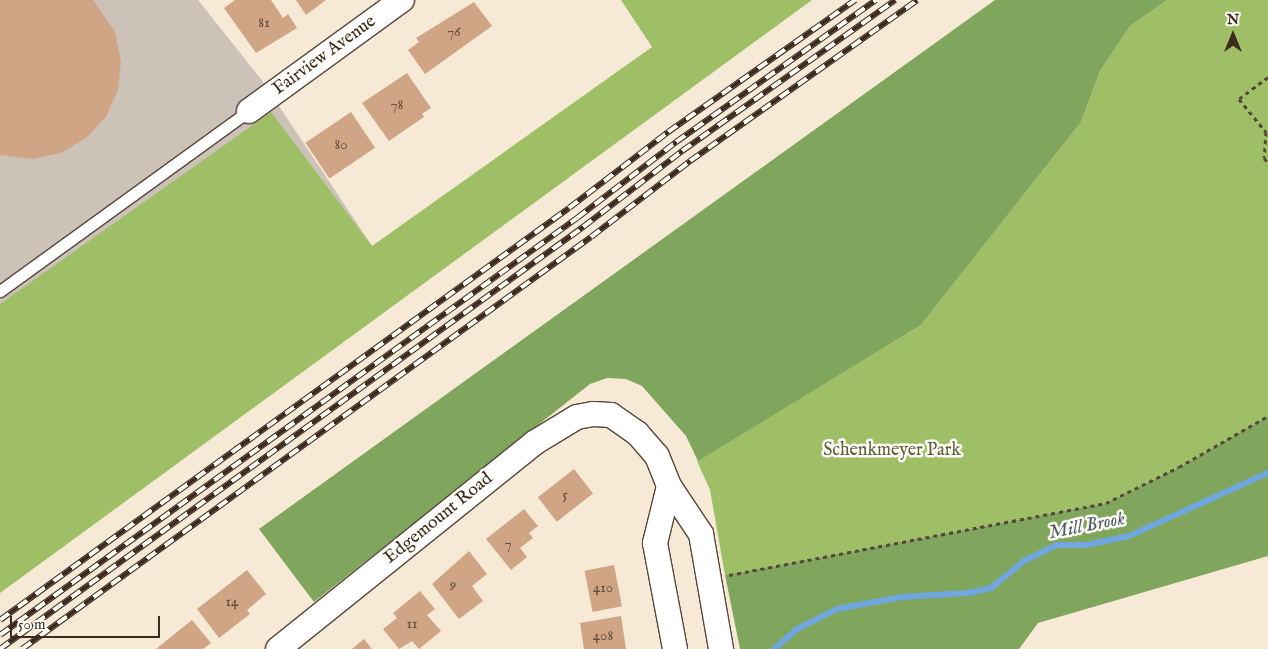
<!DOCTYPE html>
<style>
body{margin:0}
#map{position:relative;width:1268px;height:649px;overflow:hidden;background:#f6ead6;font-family:"IM FELL English",serif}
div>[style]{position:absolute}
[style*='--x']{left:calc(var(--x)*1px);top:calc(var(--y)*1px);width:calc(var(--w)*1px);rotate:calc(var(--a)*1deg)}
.industrial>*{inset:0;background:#ccc2b8}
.green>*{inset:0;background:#9fbf67}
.forest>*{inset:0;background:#7fa65c}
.stream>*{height:6px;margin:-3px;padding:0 3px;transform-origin:3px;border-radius:3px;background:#71a7df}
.building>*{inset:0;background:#cfa585;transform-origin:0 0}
.path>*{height:3px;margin-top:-1.5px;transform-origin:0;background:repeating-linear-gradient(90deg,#57473a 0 4px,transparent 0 8px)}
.roads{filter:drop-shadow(1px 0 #57473a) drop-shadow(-1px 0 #57473a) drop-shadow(0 1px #57473a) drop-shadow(0 -1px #57473a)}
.lane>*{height:11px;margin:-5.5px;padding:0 5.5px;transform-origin:5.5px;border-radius:5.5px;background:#fff}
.street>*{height:24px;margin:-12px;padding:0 12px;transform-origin:12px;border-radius:12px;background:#fff}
.rail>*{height:5.5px;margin-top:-2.75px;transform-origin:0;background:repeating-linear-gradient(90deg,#fdfcf7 0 11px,#3b2a1e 0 22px);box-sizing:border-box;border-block:1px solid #3b2a1e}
span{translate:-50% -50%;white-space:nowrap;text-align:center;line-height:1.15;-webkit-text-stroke:5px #fdfcf7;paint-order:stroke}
.number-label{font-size:15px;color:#604938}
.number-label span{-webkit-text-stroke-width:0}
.street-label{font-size:18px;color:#3b2a1e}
.park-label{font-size:18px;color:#5e5e38}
.water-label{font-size:19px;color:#515c6b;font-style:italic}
.north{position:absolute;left:1208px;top:10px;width:50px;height:50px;-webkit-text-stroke:4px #fdfcf7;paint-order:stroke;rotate:0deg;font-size:14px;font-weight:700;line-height:20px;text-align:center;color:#3b2a1e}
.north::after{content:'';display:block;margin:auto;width:18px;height:22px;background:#3b2a1e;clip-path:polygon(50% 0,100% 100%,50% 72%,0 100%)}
.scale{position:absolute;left:10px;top:616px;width:150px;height:22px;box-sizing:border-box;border:2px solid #3b2a1e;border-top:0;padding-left:6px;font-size:15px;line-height:18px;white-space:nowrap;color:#3b2a1e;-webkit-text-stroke:4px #fdfcf7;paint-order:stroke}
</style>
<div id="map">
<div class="industrial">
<i style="clip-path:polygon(0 0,198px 0,261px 79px,372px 246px,0 511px)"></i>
</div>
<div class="green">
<i style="clip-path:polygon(621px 0,812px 0,0 593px,0 304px,271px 112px,372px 246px,652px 47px)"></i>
<i style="clip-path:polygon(1167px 0,1268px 0,1268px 416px,1179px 467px,1106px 503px,725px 575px,710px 490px,697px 461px,921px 325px,1081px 122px,1100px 71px,1130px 26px)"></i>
</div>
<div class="forest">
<i style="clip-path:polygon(995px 0,1167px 0,1130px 26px,1100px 71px,1081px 122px,921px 325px,698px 461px,686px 436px,642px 386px,626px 379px,607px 378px,590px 384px,314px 602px,259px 529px)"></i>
<i style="clip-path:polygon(1268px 416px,1268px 556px,1038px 623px,1019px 649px,740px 649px,725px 575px,1106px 503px,1179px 467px)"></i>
</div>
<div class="stream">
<i style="--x:774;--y:649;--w:30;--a:-41"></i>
<i style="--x:797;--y:629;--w:45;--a:-26.6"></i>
<i style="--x:837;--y:609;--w:66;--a:-10.5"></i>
<i style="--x:902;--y:597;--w:66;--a:-3.5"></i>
<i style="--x:968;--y:593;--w:24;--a:-12"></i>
<i style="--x:991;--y:588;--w:43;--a:-39.3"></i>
<i style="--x:1024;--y:561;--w:37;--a:-26"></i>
<i style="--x:1057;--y:545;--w:29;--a:0"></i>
<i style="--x:1086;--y:545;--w:44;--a:-11.8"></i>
<i style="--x:1129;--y:536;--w:153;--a:-24.4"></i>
</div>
<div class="building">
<i style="clip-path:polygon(0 0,93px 0,115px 32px,121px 61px,118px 90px,106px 117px,86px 138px,61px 153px,32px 159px,0 155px)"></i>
<i style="clip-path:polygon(235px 0,271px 0,283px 18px,288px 14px,297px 28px,256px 53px,224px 8px)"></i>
<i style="clip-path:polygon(296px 0,326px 0,306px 15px)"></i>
<i style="clip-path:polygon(474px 2px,492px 26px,425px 74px,408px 50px,419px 42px,416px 38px)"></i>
<i style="clip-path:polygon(407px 73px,431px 108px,422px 114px,424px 117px,389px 141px,362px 103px)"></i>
<i style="left:351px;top:112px;width:43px;height:55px;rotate:56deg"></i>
<i style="left:574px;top:469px;width:31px;height:46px;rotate:52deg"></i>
<i style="clip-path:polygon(524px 509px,538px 526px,529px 533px,533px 538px,520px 548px,527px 557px,511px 570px,486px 539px)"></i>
<i style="clip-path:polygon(469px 551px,487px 574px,472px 586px,483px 601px,459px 619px,432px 584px)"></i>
<i style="left:614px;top:565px;width:42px;height:30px;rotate:79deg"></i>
<i style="clip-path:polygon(247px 570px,266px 594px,247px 610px,250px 614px,219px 638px,197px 609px)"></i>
<i style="clip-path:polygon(420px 591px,435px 609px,427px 615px,441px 631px,419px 649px,412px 641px,399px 649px,383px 629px,397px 618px,393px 613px)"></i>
<i style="clip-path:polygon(621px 616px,626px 649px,584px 649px,580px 623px)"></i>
<i style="clip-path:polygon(192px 620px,211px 643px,203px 649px,156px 649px)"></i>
<i style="clip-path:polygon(364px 639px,372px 649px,352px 649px)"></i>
</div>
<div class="path">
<i style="--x:1268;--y:77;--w:36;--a:143"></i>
<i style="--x:1239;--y:99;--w:43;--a:50.7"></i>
<i style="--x:1266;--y:132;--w:26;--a:94"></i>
<i style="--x:1264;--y:158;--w:6;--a:51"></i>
<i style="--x:729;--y:575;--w:384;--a:-10.8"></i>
<i style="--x:1106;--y:503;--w:81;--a:-26.3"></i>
<i style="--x:1179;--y:467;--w:103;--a:-29.8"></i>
</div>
<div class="roads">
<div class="lane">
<i style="--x:0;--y:291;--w:307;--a:-35.9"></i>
</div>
<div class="street">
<i style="--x:249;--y:111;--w:189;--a:-36"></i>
<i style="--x:669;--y:486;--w:59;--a:103.8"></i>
<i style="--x:655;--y:543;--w:108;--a:79.3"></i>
<i style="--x:278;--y:649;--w:329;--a:-38.8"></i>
<i style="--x:534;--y:443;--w:50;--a:-31.2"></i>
<i style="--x:577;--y:417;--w:16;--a:-11"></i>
<i style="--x:593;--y:414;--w:18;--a:3"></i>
<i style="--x:611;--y:415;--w:32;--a:35"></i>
<i style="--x:637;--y:433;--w:30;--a:49"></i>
<i style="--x:657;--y:456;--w:32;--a:68"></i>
<i style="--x:669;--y:486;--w:58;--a:56.3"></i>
<i style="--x:701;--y:534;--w:117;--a:80.1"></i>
</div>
</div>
<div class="rail">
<i style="--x:0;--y:620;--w:702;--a:-35.91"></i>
<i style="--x:569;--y:208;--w:125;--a:-37.5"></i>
<i style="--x:668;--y:132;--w:229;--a:-35.2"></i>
<i style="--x:0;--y:635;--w:712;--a:-35.86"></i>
<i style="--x:577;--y:218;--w:125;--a:-37.5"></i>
<i style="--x:676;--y:142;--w:245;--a:-35.4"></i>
<i style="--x:0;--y:649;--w:720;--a:-35.9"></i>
<i style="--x:583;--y:227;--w:125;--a:-37.5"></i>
<i style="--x:682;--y:151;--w:261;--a:-35.3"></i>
<i style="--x:22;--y:649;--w:702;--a:-35.91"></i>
<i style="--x:591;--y:237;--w:125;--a:-37.5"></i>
<i style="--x:690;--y:161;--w:278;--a:-35.3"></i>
</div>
<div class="number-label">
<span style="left:264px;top:23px">81</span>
<span style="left:454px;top:32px">76</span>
<span style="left:397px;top:105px">78</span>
<span style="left:341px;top:145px">80</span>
<span style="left:565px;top:495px">5</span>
<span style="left:508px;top:544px">7</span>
<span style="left:453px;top:585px">9</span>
<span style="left:603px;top:588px">410</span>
<span style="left:232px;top:602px">14</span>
<span style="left:412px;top:624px">11</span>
<span style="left:603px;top:636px">408</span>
</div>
<div class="street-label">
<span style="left:325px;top:56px;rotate:-36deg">Fairview Avenue</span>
<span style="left:439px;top:519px;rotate:-39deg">Edgemount Road</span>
</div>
<div class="park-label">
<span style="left:892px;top:451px">Schenkmeyer Park</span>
</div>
<div class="water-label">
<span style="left:1087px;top:527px;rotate:-11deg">Mill Brook</span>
</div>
<div class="north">N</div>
<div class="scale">50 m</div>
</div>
